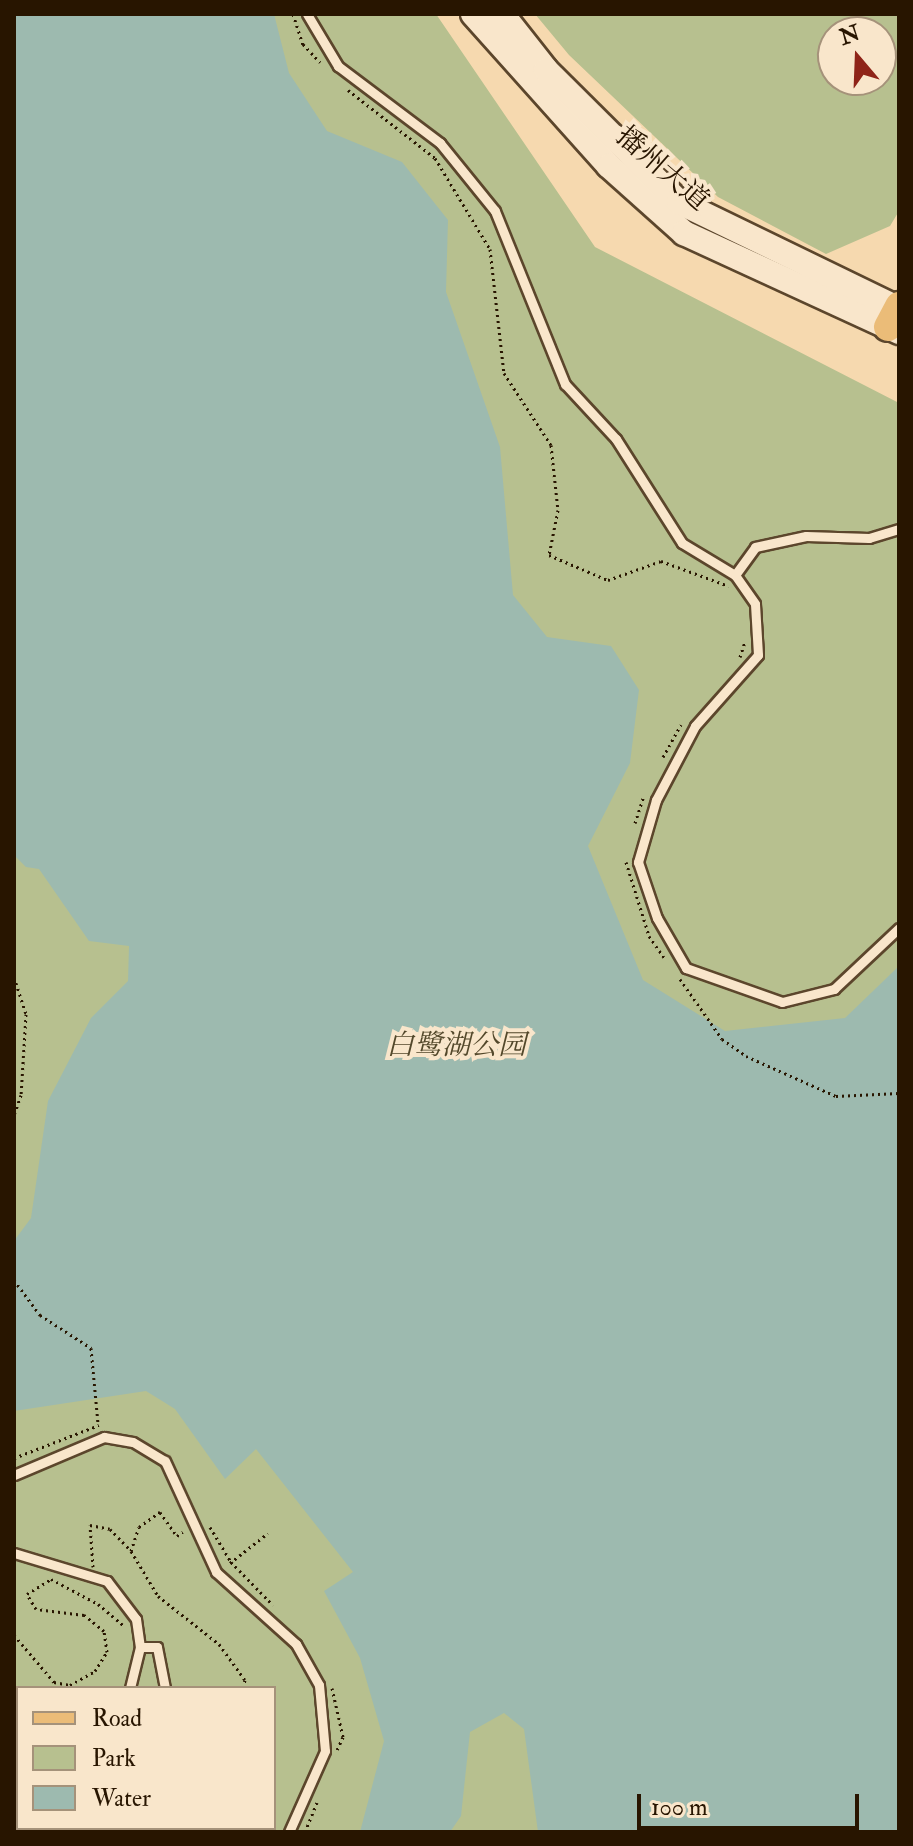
<!DOCTYPE html>
<meta charset="utf-8">
<style>
body{margin:0}
#map{position:relative;width:913px;height:1846px;overflow:hidden;background:#f6d9af;font-family:"IM FELL Double Pica","Noto Serif SC",serif}
div>[style]{position:absolute}
[style*='--x']{left:calc(var(--x)*1px);top:calc(var(--y)*1px);width:calc(var(--w)*1px);rotate:calc(var(--a)*1deg)}
.green>*{inset:0;background:#b7c08f}
.water>*{inset:0;background:#9dbaaf}
.path>*{height:3px;margin-top:-1.5px;transform-origin:0;background:repeating-linear-gradient(90deg,#281500 0 2px,transparent 0 6px)}
.roads{filter:drop-shadow(2px 0 #5c462c) drop-shadow(-2px 0 #5c462c) drop-shadow(0 2px #5c462c) drop-shadow(0 -2px #5c462c)}
.service>*{height:9px;margin:-4.5px;padding:0 4.5px;transform-origin:4.5px;border-radius:4.5px;background:#f9e6cb}
.secondary>*{height:24px;margin:-12px;padding:0 12px;transform-origin:12px;border-radius:12px;background:#f9e6cb}
.primary>*{height:28px;margin:-14px;padding:0 14px;transform-origin:14px;border-radius:14px;background:#ebbc78}
span{translate:-50% -50%;white-space:nowrap;text-align:center;line-height:1.15;-webkit-text-stroke:8px #f9e6cb;paint-order:stroke}
.street-label{font-size:28px;color:#281500}
.park-label{font-size:28px;color:#53482b;font-style:italic}
.frame{position:absolute;inset:0;border:16px solid #281500;pointer-events:none}
.legend{position:absolute;left:16px;top:1686px;width:260px;height:144px;box-sizing:border-box;background:#f9e6cb;border:2px solid #a5927a;margin:0;padding:10px 14px;list-style:none;font-size:24px;color:#281500}
.legend li{display:flex;align-items:center;gap:16px;height:40px}
.legend b{width:40px;border:2px solid #a5927a}
.north{position:absolute;left:817px;top:16px;width:80px;height:80px;box-sizing:border-box;background:#f9e6cb;border:2px solid #a5927a;border-radius:50%;rotate:341deg;font-size:22px;font-weight:700;line-height:32px;text-align:center;color:#281500}
.north::after{content:'';display:block;margin:auto;width:28px;height:36px;background:#8f2418;clip-path:polygon(50% 0,100% 100%,50% 72%,0 100%)}
.scale{position:absolute;left:637px;top:1794px;width:222px;height:36px;box-sizing:border-box;border:4px solid #281500;border-top:0;padding-left:10px;font-size:24px;line-height:28px;white-space:nowrap;color:#281500;-webkit-text-stroke:6px #f9e6cb;paint-order:stroke}
</style>
<div id="map">
<div class="green">
<i style="clip-path:polygon(evenodd,14px 14px,436px 14px,595px 247px,899px 403px,899px 1832px,14px 1832px,14px 14px,18px 1688px,274px 1688px,274px 1828px,18px 1828px,18px 1688px)"></i>
<i style="clip-path:polygon(evenodd,535px 14px,899px 14px,899px 211px,890px 226px,826px 254px,718px 197px,569px 55px,535px 14px,833px 32px,881px 32px,881px 80px,833px 80px,833px 32px)"></i>
</div>
<div class="water">
<i style="clip-path:polygon(19px 14px,274px 14px,289px 73px,327px 131px,402px 162px,448px 220px,446px 292px,500px 447px,513px 595px,547px 637px,611px 646px,639px 690px,630px 763px,588px 846px,643px 980px,725px 1031px,845px 1018px,899px 966px,899px 1832px,538px 1832px,524px 1729px,504px 1713px,470px 1732px,461px 1816px,450px 1832px,360px 1832px,384px 1741px,360px 1658px,324px 1591px,353px 1572px,256px 1449px,225px 1479px,175px 1409px,146px 1391px,14px 1411px,14px 1241px,31px 1218px,48px 1101px,91px 1018px,128px 981px,129px 946px,89px 941px,39px 869px,26px 867px,14px 855px,14px 16px)"></i>
</div>
<div class="path">
<i style="--x:293;--y:14;--w:32;--a:72"></i>
<i style="--x:303;--y:44;--w:25;--a:47"></i>
<i style="--x:348;--y:90;--w:110;--a:38"></i>
<i style="--x:435;--y:158;--w:106;--a:58.9"></i>
<i style="--x:490;--y:249;--w:125;--a:83.6"></i>
<i style="--x:504;--y:373;--w:86;--a:56.9"></i>
<i style="--x:551;--y:445;--w:65;--a:83.9"></i>
<i style="--x:558;--y:510;--w:46;--a:101.3"></i>
<i style="--x:549;--y:555;--w:64;--a:23"></i>
<i style="--x:608;--y:580;--w:56;--a:-19.7"></i>
<i style="--x:661;--y:561;--w:72;--a:20.2"></i>
<i style="--x:740;--y:657;--w:16;--a:-72"></i>
<i style="--x:663;--y:757;--w:37;--a:-61"></i>
<i style="--x:635;--y:823;--w:28;--a:-72"></i>
<i style="--x:626;--y:862;--w:77;--a:72.7"></i>
<i style="--x:649;--y:936;--w:29;--a:55"></i>
<i style="--x:14;--y:977;--w:39;--a:72"></i>
<i style="--x:26;--y:1014;--w:81;--a:93.5"></i>
<i style="--x:21;--y:1095;--w:21;--a:109"></i>
<i style="--x:680;--y:979;--w:73;--a:55"></i>
<i style="--x:722;--y:1039;--w:29;--a:35"></i>
<i style="--x:746;--y:1056;--w:98;--a:24"></i>
<i style="--x:836;--y:1096;--w:63;--a:-2.7"></i>
<i style="--x:14;--y:1280;--w:44;--a:53.4"></i>
<i style="--x:40;--y:1315;--w:61;--a:32.9"></i>
<i style="--x:91;--y:1348;--w:76;--a:84.7"></i>
<i style="--x:14;--y:1458;--w:91;--a:-21.2"></i>
<i style="--x:210;--y:1527;--w:41;--a:59"></i>
<i style="--x:231;--y:1562;--w:60;--a:45.7"></i>
<i style="--x:131;--y:1551;--w:25;--a:-72"></i>
<i style="--x:139;--y:1527;--w:26;--a:-36"></i>
<i style="--x:160;--y:1512;--w:29;--a:55"></i>
<i style="--x:177;--y:1536;--w:7;--a:-34"></i>
<i style="--x:230;--y:1563;--w:48;--a:-38.3"></i>
<i style="--x:93;--y:1567;--w:42;--a:-94.1"></i>
<i style="--x:90;--y:1525;--w:20;--a:11"></i>
<i style="--x:110;--y:1529;--w:30;--a:46"></i>
<i style="--x:131;--y:1551;--w:52;--a:59"></i>
<i style="--x:158;--y:1596;--w:78;--a:38.2"></i>
<i style="--x:219;--y:1644;--w:44;--a:54.2"></i>
<i style="--x:245;--y:1680;--w:8;--a:104"></i>
<i style="--x:14;--y:1635;--w:62;--a:49.6"></i>
<i style="--x:54;--y:1682;--w:16;--a:11"></i>
<i style="--x:70;--y:1685;--w:29;--a:-29"></i>
<i style="--x:95;--y:1671;--w:22;--a:-58"></i>
<i style="--x:107;--y:1652;--w:21;--a:-98"></i>
<i style="--x:104;--y:1631;--w:26;--a:-141"></i>
<i style="--x:84;--y:1615;--w:48;--a:-172.9"></i>
<i style="--x:36;--y:1609;--w:17;--a:-121"></i>
<i style="--x:27;--y:1594;--w:28;--a:-32"></i>
<i style="--x:51;--y:1579;--w:53;--a:28"></i>
<i style="--x:98;--y:1604;--w:34;--a:40"></i>
<i style="--x:14;--y:1687;--w:5;--a:37"></i>
<i style="--x:332;--y:1688;--w:50;--a:77.3"></i>
<i style="--x:343;--y:1737;--w:14;--a:115"></i>
<i style="--x:14;--y:1746;--w:4;--a:-27"></i>
<i style="--x:305;--y:1832;--w:32;--a:-68"></i>
</div>
<div class="roads">
<div class="service">
<i style="--x:307;--y:14;--w:61;--a:59.2"></i>
<i style="--x:338;--y:66;--w:128;--a:37"></i>
<i style="--x:440;--y:143;--w:87;--a:51"></i>
<i style="--x:495;--y:211;--w:187;--a:68"></i>
<i style="--x:565;--y:384;--w:75;--a:47.2"></i>
<i style="--x:616;--y:439;--w:123;--a:57.6"></i>
<i style="--x:682;--y:543;--w:62;--a:31.1"></i>
<i style="--x:735;--y:575;--w:35;--a:55"></i>
<i style="--x:755;--y:604;--w:51;--a:86.6"></i>
<i style="--x:758;--y:655;--w:95;--a:131.6"></i>
<i style="--x:695;--y:726;--w:84;--a:117.8"></i>
<i style="--x:656;--y:800;--w:65;--a:106.2"></i>
<i style="--x:638;--y:862;--w:59;--a:71.3"></i>
<i style="--x:657;--y:918;--w:58;--a:59.9"></i>
<i style="--x:686;--y:968;--w:102;--a:19.5"></i>
<i style="--x:782;--y:1002;--w:54;--a:-14"></i>
<i style="--x:834;--y:989;--w:89;--a:-43.2"></i>
<i style="--x:735;--y:575;--w:34;--a:-54"></i>
<i style="--x:755;--y:547;--w:52;--a:-12.2"></i>
<i style="--x:806;--y:536;--w:63;--a:1.8"></i>
<i style="--x:869;--y:538;--w:31;--a:-17"></i>
<i style="--x:14;--y:1475;--w:98;--a:-22.9"></i>
<i style="--x:104;--y:1437;--w:29;--a:10"></i>
<i style="--x:133;--y:1442;--w:37;--a:31"></i>
<i style="--x:165;--y:1461;--w:122;--a:65.3"></i>
<i style="--x:216;--y:1572;--w:108;--a:42"></i>
<i style="--x:296;--y:1644;--w:47;--a:60.7"></i>
<i style="--x:319;--y:1685;--w:66;--a:84.8"></i>
<i style="--x:325;--y:1751;--w:89;--a:114"></i>
<i style="--x:14;--y:1553;--w:97;--a:16.8"></i>
<i style="--x:107;--y:1581;--w:48;--a:52.7"></i>
<i style="--x:136;--y:1619;--w:28;--a:82"></i>
<i style="--x:140;--y:1647;--w:42;--a:103.7"></i>
<i style="--x:140;--y:1647;--w:17;--a:0"></i>
<i style="--x:157;--y:1647;--w:42;--a:79"></i>
<i style="--x:61;--y:1832;--w:4;--a:-63"></i>
<i style="--x:131;--y:1832;--w:6;--a:-39"></i>
</div>
<div class="secondary">
<i style="--x:473;--y:14;--w:204;--a:48.2"></i>
<i style="--x:609;--y:166;--w:101;--a:41.8"></i>
<i style="--x:684;--y:233;--w:237;--a:24.7"></i>
<i style="--x:502;--y:14;--w:71;--a:51.8"></i>
<i style="--x:546;--y:70;--w:187;--a:44.8"></i>
<i style="--x:679;--y:202;--w:245;--a:25.9"></i>
</div>
<div class="primary">
<i style="--x:888;--y:327;--w:24;--a:-62"></i>
</div>
</div>
<div class="street-label">
<span style="left:662px;top:169px;rotate:41deg">播州大道</span>
</div>
<div class="park-label">
<span style="left:456px;top:1046px">白鹭湖公园</span>
</div>
<div class="frame"></div>
<ul class="legend">
<li><b style="height:10px;background:#ebbc78"></b>Road</li>
<li><b style="height:22px;background:#b7c08f"></b>Park</li>
<li><b style="height:22px;background:#9dbaaf"></b>Water</li>
</ul>
<div class="north">N</div>
<div class="scale">100 m</div>
</div>
